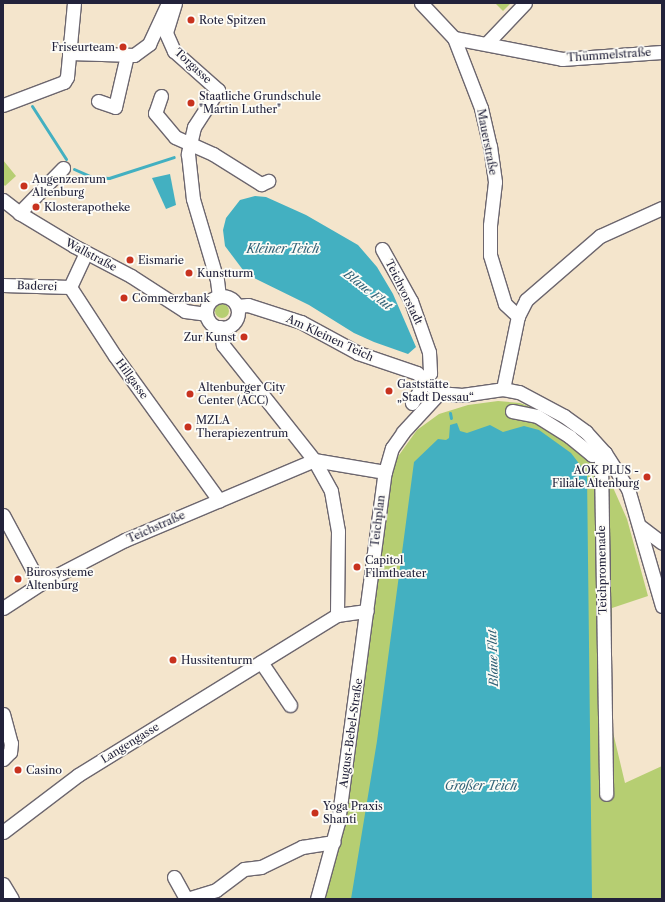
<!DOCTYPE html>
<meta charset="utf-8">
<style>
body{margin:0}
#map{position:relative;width:665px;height:902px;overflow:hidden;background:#f4e5cc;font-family:"Libre Caslon Text",serif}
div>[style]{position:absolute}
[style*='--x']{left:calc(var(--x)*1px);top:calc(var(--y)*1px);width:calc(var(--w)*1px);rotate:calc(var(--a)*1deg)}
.green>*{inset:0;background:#b6ce72}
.round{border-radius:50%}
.water>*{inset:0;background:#43b0c1}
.stream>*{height:3px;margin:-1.5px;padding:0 1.5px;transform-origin:1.5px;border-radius:1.5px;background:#43b0c1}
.roads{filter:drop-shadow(1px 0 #6c666e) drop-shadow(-1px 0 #6c666e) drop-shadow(0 1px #6c666e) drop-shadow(0 -1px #6c666e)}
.minor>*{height:13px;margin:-6.5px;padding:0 6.5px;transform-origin:6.5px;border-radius:6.5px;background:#fff}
.minor>.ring{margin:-6.5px;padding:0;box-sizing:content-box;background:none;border:13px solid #fff;border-radius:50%}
.dots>*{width:11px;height:11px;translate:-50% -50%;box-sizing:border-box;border:2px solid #fdfcf7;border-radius:50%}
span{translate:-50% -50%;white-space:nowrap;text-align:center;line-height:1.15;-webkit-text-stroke:3.5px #fdfcf7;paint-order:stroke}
.poi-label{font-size:11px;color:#22223b}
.left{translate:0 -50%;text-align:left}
.right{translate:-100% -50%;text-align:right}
.street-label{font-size:11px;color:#22223b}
.water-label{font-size:12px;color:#316277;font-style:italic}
.frame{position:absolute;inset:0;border:4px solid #22223b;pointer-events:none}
</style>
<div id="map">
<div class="green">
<i style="clip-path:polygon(495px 3px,511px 3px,503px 11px)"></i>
<i style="clip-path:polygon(3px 160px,16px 176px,5px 186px,3px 184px)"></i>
<i class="round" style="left:215px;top:304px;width:14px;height:14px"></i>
<i style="clip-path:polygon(498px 401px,520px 403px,544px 412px,568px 428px,599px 456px,627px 519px,648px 596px,612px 608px,612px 728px,625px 783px,662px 766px,662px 899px,323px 899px,394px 462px,417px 430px,439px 414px,468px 405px)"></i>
</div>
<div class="water">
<i style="clip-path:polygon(170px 174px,176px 205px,166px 209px,152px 178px)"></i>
<i style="clip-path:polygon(255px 196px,266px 197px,306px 215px,358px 245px,377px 267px,393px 294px,416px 347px,408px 354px,374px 342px,354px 333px,309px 305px,246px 274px,225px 246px,223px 230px,226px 218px,240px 200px)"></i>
<i style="clip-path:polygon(457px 423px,460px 431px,467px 433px,490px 425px,503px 432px,524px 426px,539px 430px,571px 453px,587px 474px,592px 899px,351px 899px,377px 741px,414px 462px,438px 439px,446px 440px,449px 438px,450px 425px)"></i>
</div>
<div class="stream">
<i style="--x:32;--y:106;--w:63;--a:57.3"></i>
<i style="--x:74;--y:169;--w:20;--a:24"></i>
<i style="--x:92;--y:177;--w:17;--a:3"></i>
<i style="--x:109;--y:178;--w:68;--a:-17.9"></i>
<i style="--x:450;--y:413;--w:5;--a:79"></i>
</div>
<div class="roads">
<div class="minor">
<i style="--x:175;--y:3;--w:31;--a:107"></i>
<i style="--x:166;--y:33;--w:20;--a:66"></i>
<i style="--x:174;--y:51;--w:59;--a:41.6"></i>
<i style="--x:218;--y:90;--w:44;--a:123"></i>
<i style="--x:194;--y:127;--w:28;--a:103"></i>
<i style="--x:188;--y:154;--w:45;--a:83.7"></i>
<i style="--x:193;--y:199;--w:84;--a:73.5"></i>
<i style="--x:217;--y:280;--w:16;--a:83"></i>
<i style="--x:421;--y:3;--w:48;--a:46.7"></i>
<i style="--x:454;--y:38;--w:110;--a:11"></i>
<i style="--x:562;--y:59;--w:100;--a:-4"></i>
<i style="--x:454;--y:38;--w:75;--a:68.9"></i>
<i style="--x:481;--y:108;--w:39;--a:77"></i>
<i style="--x:490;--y:146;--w:36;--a:82"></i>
<i style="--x:495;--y:182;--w:43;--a:96.6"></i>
<i style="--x:490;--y:225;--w:30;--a:90"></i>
<i style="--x:490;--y:255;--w:51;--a:73"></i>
<i style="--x:505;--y:304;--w:18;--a:43"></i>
<i style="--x:487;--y:43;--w:55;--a:-46.5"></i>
<i style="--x:69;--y:53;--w:65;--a:1.8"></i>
<i style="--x:134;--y:55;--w:19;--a:-36"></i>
<i style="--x:149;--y:44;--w:45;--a:-65.1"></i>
<i style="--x:161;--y:96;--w:18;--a:109"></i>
<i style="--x:155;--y:113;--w:31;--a:50"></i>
<i style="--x:175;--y:137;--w:42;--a:24.1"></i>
<i style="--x:213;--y:154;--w:57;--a:32"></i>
<i style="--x:261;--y:184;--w:8;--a:-23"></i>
<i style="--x:98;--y:101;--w:18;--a:19"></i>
<i style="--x:115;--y:107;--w:53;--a:-77"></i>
<i style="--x:3;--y:105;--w:65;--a:-20.7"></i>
<i style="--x:64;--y:82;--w:6;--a:-59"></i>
<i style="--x:67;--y:77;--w:74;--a:-84.6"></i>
<i style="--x:3;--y:200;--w:23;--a:38"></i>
<i style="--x:21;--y:214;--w:62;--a:31.1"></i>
<i style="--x:74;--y:246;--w:64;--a:27.8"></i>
<i style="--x:131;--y:276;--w:64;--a:32.9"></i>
<i style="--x:185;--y:311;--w:21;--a:8"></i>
<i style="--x:19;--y:213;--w:63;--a:-45.6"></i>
<i style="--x:382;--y:249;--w:60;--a:60.9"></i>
<i style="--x:411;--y:301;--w:54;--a:70.6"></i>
<i style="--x:429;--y:352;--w:21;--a:87"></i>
<i style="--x:430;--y:373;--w:35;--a:121"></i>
<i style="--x:3;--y:285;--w:67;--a:1.7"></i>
<i style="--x:70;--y:287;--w:82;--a:56.9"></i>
<i style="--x:115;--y:356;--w:178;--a:54.2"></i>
<i style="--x:70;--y:287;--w:38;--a:-65"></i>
<i class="ring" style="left:206px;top:296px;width:19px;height:19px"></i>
<i style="--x:237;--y:306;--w:11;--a:-5"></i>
<i style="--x:248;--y:305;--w:56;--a:17.8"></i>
<i style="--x:301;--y:322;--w:65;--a:28.5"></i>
<i style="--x:358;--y:353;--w:62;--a:18.7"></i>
<i style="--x:417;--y:373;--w:30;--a:42"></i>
<i style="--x:439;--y:393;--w:23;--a:5"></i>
<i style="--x:462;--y:395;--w:41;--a:-8.3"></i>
<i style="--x:503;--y:389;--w:16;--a:11"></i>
<i style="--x:519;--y:392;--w:51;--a:28.1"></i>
<i style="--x:564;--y:416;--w:27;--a:36"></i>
<i style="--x:586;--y:432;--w:28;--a:48"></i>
<i style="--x:605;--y:453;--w:43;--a:57.4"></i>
<i style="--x:628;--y:489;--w:122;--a:73.8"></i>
<i style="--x:220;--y:327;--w:18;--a:81"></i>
<i style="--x:223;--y:345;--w:147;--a:51.6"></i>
<i style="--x:314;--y:460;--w:35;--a:61"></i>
<i style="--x:331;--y:491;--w:41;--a:80.1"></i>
<i style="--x:338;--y:531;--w:84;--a:90.7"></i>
<i style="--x:503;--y:389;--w:75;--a:-78.4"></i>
<i style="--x:518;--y:316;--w:18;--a:-63"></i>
<i style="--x:526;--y:300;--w:98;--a:-40.9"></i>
<i style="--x:600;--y:236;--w:68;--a:-24.3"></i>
<i style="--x:512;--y:411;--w:25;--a:11"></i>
<i style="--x:537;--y:416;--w:39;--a:32"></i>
<i style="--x:570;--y:437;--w:28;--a:39"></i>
<i style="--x:592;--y:455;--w:13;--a:-9"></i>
<i style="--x:605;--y:453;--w:10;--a:114"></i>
<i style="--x:601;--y:462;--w:332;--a:89.1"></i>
<i style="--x:314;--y:460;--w:72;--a:9.6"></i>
<i style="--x:3;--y:515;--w:78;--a:61.8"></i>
<i style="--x:641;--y:527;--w:26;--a:37"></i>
<i style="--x:3;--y:608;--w:44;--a:-33"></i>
<i style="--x:40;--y:584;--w:96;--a:-27.4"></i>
<i style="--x:125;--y:540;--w:205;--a:-22.9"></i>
<i style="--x:261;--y:662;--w:52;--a:56"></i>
<i style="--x:3;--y:714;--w:30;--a:75"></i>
<i style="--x:11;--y:743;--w:9;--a:96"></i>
<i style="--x:10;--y:752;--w:10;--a:135"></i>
<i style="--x:3;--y:832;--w:94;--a:-37.2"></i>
<i style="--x:78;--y:775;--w:304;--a:-31.7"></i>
<i style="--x:337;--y:615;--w:30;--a:-8"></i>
<i style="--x:174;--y:877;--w:25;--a:61"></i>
<i style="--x:3;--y:884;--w:17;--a:59"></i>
<i style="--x:187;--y:899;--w:30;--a:-17"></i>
<i style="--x:216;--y:890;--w:35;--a:-37"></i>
<i style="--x:244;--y:869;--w:17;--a:-7"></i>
<i style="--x:261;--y:867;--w:46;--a:-26"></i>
<i style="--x:302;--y:847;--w:32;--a:-9"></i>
<i style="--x:317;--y:899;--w:80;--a:-74.7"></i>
<i style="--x:338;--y:822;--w:353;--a:-82.4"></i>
<i style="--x:385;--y:472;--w:25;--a:-74"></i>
<i style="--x:392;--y:448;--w:19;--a:-55"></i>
<i style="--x:403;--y:432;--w:53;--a:-47.3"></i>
</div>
</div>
<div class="dots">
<i style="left:191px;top:20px;background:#c8321e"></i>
<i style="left:123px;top:47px;background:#c8321e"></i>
<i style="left:191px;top:103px;background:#c8321e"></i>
<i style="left:24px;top:186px;background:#c8321e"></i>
<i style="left:36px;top:207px;background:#c8321e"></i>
<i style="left:130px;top:260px;background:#c8321e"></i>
<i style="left:189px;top:273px;background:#c8321e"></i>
<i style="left:124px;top:298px;background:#c8321e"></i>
<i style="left:244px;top:337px;background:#c8321e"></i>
<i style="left:389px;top:391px;background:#c8321e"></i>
<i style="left:190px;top:394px;background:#c8321e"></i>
<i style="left:188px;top:427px;background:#c8321e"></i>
<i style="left:647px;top:477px;background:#c8321e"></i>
<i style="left:357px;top:567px;background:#c8321e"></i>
<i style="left:18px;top:579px;background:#c8321e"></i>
<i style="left:173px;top:660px;background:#c8321e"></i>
<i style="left:18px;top:770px;background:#c8321e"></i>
<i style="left:315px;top:813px;background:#c8321e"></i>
</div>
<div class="poi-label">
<span class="left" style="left:199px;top:20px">Rote Spitzen</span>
<span class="right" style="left:115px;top:47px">Friseurteam</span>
<span class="left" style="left:199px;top:103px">Staatliche Grundschule<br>"Martin Luther"</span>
<span class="left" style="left:32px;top:186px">Augenzenrum<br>Altenburg</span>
<span class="left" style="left:44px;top:207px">Klosterapotheke</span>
<span class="left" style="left:138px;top:260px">Eismarie</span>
<span class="left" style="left:197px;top:273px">Kunstturm</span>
<span class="left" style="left:132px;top:298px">Commerzbank</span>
<span class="right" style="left:236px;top:337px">Zur Kunst</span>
<span class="left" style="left:397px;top:391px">Gaststätte<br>„Stadt Dessau“</span>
<span class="left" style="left:198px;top:394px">Altenburger City<br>Center (ACC)</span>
<span class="left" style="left:196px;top:427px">MZLA<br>Therapiezentrum</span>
<span class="right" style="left:639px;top:477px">AOK PLUS -<br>Filiale Altenburg</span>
<span class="left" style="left:365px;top:567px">Capitol<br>Filmtheater</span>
<span class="left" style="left:26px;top:579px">Bürosysteme<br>Altenburg</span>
<span class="left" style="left:181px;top:660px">Hussitenturm</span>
<span class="left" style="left:26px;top:770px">Casino</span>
<span class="left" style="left:323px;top:813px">Yoga Praxis<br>Shanti</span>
</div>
<div class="street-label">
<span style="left:609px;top:55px;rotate:-4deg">Thümmelstraße</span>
<span style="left:193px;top:66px;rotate:43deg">Torgasse</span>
<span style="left:487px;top:142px;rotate:79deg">Mauerstraße</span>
<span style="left:91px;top:255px;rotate:28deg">Wallstraße</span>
<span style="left:37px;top:286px;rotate:2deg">Baderei</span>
<span style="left:404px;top:292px;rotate:64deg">Teichvorstadt</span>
<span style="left:330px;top:338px;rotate:25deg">Am Kleinen Teich</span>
<span style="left:132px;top:379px;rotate:54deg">Hillgasse</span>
<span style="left:378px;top:521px;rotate:-83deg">Teichplan</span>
<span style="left:156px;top:527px;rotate:-24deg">Teichstraße</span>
<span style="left:602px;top:570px;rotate:-91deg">Teichpromenade</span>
<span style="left:351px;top:733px;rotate:-82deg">August-Bebel-Straße</span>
<span style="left:130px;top:743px;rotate:-32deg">Langengasse</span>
</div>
<div class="water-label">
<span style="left:283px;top:249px">Kleiner Teich</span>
<span style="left:368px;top:290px;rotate:38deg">Blaue Flut</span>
<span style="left:493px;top:658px;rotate:-92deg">Blaue Flut</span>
<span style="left:481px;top:786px">Großer Teich</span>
</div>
<div class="frame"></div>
</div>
